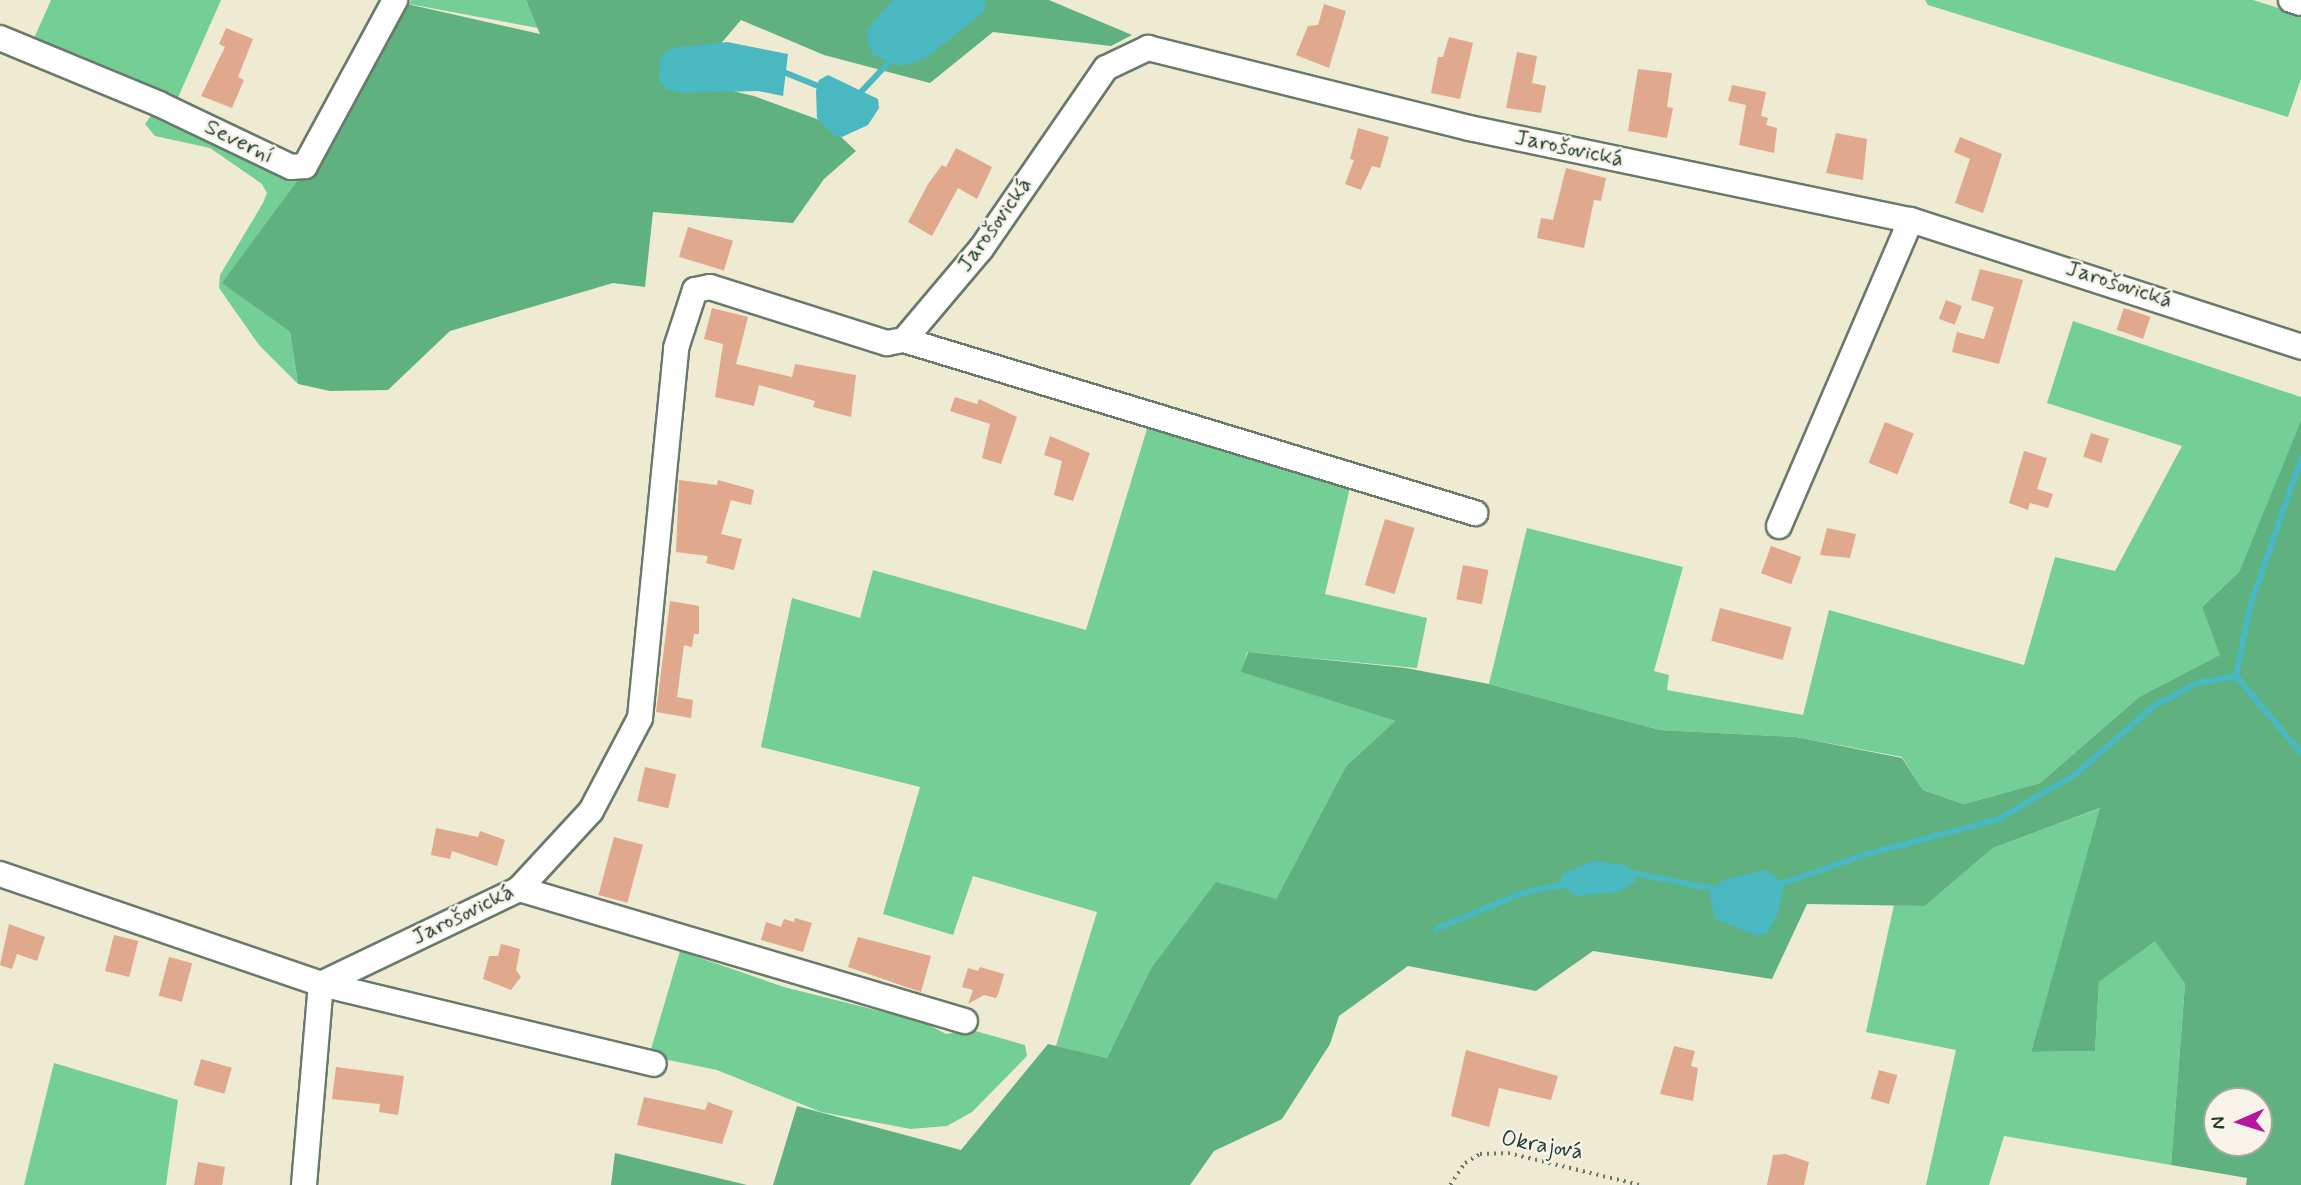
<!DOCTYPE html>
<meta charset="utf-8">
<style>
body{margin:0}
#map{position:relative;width:2301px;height:1185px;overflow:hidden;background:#efead2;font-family:Mynerve,sans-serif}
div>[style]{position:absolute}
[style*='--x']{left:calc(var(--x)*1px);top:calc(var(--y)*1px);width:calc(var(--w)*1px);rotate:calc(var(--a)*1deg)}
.green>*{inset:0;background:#74cf96}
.forest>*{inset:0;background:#5fb27f}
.water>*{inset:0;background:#49b8c0}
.stream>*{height:6px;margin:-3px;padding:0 3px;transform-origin:3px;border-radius:3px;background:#49b8c0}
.building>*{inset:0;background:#e0a88d;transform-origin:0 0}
.path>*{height:3.5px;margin-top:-1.75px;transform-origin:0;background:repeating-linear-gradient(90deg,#687a6b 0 2px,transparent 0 7px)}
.roads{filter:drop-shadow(2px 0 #687a6b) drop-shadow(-2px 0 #687a6b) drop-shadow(0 2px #687a6b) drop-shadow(0 -2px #687a6b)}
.minor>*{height:24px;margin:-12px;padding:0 12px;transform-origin:12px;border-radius:12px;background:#fff}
span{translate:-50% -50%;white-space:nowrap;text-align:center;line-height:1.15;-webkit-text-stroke:5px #f7f3e8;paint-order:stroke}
.street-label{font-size:23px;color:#1f3d34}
.north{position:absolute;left:2203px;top:1087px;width:70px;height:70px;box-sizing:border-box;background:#f7f3e8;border:2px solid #a1aaa0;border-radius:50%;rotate:267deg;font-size:19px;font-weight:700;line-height:28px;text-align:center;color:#1f3d34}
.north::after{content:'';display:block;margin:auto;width:24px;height:32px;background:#b5179e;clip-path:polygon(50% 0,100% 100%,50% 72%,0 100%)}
</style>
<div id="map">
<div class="green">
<i style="clip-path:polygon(51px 0,221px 0,172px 111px,297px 181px,223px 283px,290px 332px,298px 384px,259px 345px,219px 288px,220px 275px,263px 203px,267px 193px,262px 184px,210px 148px,155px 136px,145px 124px,155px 110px,27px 54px)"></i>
<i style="clip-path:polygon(411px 0,526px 0,538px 28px,409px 4px)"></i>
<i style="clip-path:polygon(1925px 0,2253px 0,2301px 15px,2301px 79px,2288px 117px,1928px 5px)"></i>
<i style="clip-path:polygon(2073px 321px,2301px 397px,2301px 423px,2239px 572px,2202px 607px,2221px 655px,2139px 697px,2040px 783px,1964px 804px,1923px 790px,1902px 757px,1796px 737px,1660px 730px,1489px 684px,1527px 528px,1683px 567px,1654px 671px,1669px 675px,1667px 690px,1803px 715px,1829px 610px,2024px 665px,2055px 557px,2115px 571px,2182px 446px,2047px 403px)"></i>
<i style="clip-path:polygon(1150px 419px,1352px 479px,1325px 594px,1427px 618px,1417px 668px,1247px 652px,1242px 672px,1395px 721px,1346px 766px,1276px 899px,1150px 970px,1107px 1058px,1056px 1046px,1097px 912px,973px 876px,953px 935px,883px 914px,920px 787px,761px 747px,792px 598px,860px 618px,873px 570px,1086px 630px)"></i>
<i style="clip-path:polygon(2101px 808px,2031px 1052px,2095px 1051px,2099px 982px,2155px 940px,2185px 984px,2171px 1165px,2004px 1136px,1989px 1185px,1926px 1185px,1956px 1050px,1866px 1032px,1894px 905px,1925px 906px,1993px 848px)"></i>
<i style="clip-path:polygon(680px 951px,784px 987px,923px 1022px,946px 1034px,972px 1030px,1025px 1045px,1027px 1056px,972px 1112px,947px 1126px,911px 1129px,821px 1112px,717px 1070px,649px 1056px)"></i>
<i style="clip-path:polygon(54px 1063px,178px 1100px,166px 1185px,24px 1185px)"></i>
</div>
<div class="forest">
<i style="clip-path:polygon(526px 0,1049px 0,1132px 35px,1111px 46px,993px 32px,930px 83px,824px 55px,741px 20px,689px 81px,754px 96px,825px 122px,856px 151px,824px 179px,793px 223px,653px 212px,645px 287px,613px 283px,450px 331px,388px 390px,330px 391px,298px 384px,290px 332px,222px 283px,297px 181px,394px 1px,540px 34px)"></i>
<i style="clip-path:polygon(evenodd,2301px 421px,2301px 1185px,2246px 1185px,2247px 1178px,2171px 1165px,2185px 984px,2155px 941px,2099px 982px,2095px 1051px,2031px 1052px,2100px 808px,1993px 848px,1925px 906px,1807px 904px,1772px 979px,1593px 951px,1536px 991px,1408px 966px,1339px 1016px,1330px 1044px,1282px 1119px,1214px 1151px,1190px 1185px,773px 1185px,797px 1106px,961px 1150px,1048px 1044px,1107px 1058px,1150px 970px,1216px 882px,1276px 899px,1346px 766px,1395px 721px,1241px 672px,1248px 652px,1406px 668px,1489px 684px,1660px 730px,1796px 737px,1902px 758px,1923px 790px,1964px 804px,2040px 783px,2139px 697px,2220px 655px,2202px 607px,2239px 572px,2301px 421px,2217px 1101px,2259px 1101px,2259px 1143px,2217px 1143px,2217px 1101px)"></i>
<i style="clip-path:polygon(615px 1153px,747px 1185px,611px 1185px)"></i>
</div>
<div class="water">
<i style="clip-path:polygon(893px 0,985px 0,985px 11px,926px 58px,901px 66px,873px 55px,868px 43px,867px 29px)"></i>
<i style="clip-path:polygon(727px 42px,788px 54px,783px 96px,758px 91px,682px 93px,667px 90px,659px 81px,660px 56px,673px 48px)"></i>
<i style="clip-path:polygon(828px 75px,878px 99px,879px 108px,868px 125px,842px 137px,834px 135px,817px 118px,816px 91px,819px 80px)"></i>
<i style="clip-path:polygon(1593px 861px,1625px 865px,1635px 872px,1635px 882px,1619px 892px,1577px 896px,1558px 885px,1564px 873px)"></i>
<i style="clip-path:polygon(1765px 870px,1784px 883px,1778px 914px,1768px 932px,1757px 936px,1715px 919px,1709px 891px,1725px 879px)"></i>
</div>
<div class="stream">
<i style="--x:786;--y:73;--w:40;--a:22"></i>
<i style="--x:860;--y:93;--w:48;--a:-46.7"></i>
<i style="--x:2236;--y:676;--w:101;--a:49.8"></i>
<i style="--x:1628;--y:872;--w:94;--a:11.1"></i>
<i style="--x:1778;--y:885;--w:91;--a:-19.2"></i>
<i style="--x:1864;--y:855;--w:139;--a:-15"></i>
<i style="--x:1998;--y:819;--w:86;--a:-29.8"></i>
<i style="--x:2073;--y:776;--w:107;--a:-40.8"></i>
<i style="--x:2154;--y:706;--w:49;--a:-28.1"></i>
<i style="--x:2197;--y:683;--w:40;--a:-10"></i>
<i style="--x:2236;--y:676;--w:71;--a:-78.7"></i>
<i style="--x:2250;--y:606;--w:156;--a:-70.9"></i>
<i style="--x:1436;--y:929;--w:93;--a:-22.7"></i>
<i style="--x:1522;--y:893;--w:45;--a:-11.6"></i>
</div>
<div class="building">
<i style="clip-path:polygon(1324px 4px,1346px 11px,1329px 68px,1296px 55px,1308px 26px,1318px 25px)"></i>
<i style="clip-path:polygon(226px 28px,253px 39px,238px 77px,244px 80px,232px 108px,201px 96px,225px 47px,219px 44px)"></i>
<i style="clip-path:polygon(1449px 37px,1473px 43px,1460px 99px,1431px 93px,1438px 57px,1443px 57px)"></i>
<i style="clip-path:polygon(1517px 52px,1537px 56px,1532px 83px,1546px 86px,1541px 113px,1506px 108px)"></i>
<i style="clip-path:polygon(1638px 69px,1672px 73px,1667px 107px,1673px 108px,1667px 138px,1628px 131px)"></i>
<i style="clip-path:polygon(1732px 85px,1766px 92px,1761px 116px,1768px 118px,1766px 125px,1777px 128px,1774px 153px,1739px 145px,1746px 105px,1728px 101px)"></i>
<i style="clip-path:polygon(1358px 128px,1389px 137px,1380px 168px,1372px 166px,1361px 190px,1345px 184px,1354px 160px,1350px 159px)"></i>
<i style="clip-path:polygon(1836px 133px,1867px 139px,1863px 180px,1826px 173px)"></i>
<i style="clip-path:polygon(1960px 137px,2002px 154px,1983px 213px,1955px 203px,1970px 159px,1954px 152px)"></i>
<i style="clip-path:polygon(956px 148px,992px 167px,977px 199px,958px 188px,932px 236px,908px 222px,928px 184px,942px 165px,946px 167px)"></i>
<i style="clip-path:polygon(1566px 168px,1606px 178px,1601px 201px,1594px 200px,1584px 248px,1537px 238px,1541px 218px,1553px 220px)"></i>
<i style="left:688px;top:227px;width:47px;height:31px;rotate:17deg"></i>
<i style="clip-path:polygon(1980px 269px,2023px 280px,1999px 364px,1952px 352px,1957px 332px,1984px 339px,1994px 307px,1971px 300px)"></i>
<i style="left:1946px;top:300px;width:17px;height:20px;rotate:21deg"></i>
<i style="clip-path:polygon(712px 308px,748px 317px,736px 364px,792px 377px,795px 364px,856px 375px,851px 417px,813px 407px,815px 401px,759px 385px,754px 406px,715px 397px,723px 344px,704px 339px)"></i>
<i style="left:2124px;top:308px;width:28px;height:23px;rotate:19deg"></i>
<i style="clip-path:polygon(955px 397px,977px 404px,979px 399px,1017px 417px,1001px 464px,982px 458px,990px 424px,950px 411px)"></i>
<i style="left:1885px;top:422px;width:31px;height:44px;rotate:22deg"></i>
<i style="left:2091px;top:433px;width:19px;height:25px;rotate:18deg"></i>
<i style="clip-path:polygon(1050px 436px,1090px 453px,1073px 501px,1054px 495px,1062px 461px,1044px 455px)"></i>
<i style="clip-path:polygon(2024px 451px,2047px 458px,2037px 489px,2053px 494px,2048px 508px,2030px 503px,2028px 510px,2009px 503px)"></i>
<i style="clip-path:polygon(679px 480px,717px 485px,718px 480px,754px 490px,751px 505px,731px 500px,721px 534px,742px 539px,734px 570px,706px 563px,708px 556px,676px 552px)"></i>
<i style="left:1385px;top:519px;width:31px;height:69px;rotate:17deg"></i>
<i style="clip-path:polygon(1827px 528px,1856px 534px,1850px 558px,1820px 555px)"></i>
<i style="left:1771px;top:546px;width:32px;height:29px;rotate:20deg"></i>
<i style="left:1463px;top:565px;width:26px;height:35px;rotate:11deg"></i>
<i style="clip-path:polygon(670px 601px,699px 606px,699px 634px,694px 634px,692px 647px,684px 645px,677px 697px,693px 700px,691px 718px,656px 712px)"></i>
<i style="left:1720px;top:608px;width:74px;height:34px;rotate:15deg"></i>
<i style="left:645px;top:767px;width:32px;height:35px;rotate:13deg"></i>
<i style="clip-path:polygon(436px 828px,478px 837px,480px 831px,505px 840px,497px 866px,452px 851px,450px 859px,431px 855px)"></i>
<i style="left:614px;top:837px;width:30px;height:60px;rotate:15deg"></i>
<i style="clip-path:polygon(795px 918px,812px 923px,803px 952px,761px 940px,766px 922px,781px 927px,784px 919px,794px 922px)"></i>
<i style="clip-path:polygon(9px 924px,45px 937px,37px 961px,17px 954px,12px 969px,0 965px)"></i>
<i style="left:114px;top:935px;width:25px;height:37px;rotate:14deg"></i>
<i style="clip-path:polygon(858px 937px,931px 956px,921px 992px,848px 967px)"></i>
<i style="clip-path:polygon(501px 944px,520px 949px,516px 970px,521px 977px,511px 990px,483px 979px,489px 956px,498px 956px)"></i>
<i style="left:169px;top:957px;width:24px;height:40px;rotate:15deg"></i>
<i style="clip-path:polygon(980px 967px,1004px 974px,999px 992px,996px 998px,984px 995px,968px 1004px,973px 990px,962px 987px,968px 968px,978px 971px)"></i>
<i style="clip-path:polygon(1674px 1046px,1695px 1051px,1691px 1066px,1698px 1068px,1693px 1101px,1660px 1094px)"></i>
<i style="clip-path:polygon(1466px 1050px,1558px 1076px,1551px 1100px,1499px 1088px,1489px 1127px,1451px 1116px)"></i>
<i style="left:201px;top:1059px;width:32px;height:27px;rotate:16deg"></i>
<i style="clip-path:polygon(336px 1067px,404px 1076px,398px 1115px,379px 1112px,380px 1104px,332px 1099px)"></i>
<i style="left:1879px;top:1070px;width:19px;height:30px;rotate:16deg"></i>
<i style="clip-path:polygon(644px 1097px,705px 1110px,708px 1102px,733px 1111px,722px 1144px,637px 1125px)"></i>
<i style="clip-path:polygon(1785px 1154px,1809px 1162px,1804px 1185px,1767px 1185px,1773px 1155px)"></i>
<i style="clip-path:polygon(198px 1162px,225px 1167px,222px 1185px,194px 1185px)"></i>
</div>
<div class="path">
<i style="--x:1450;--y:1185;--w:27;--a:-56"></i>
<i style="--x:1465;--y:1163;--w:17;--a:-31"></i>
<i style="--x:1480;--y:1154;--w:28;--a:-2"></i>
<i style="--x:1508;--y:1153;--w:136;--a:13.6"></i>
</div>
<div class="roads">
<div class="minor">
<i style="--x:2291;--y:0;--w:10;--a:17"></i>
<i style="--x:0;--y:38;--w:172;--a:22.5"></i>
<i style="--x:159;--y:104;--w:146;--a:25.5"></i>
<i style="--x:291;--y:167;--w:14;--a:-4"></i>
<i style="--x:305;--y:166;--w:189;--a:-61.5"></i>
<i style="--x:904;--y:340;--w:597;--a:16.86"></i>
<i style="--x:1779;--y:526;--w:333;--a:-66.7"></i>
<i style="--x:0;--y:874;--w:339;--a:18.9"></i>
<i style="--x:321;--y:984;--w:342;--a:13.5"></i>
<i style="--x:519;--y:889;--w:465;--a:16.5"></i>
<i style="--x:304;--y:1185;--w:202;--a:-85.2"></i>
<i style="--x:321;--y:984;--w:220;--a:-25.6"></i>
<i style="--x:519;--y:889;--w:106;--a:-47.3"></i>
<i style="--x:591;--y:811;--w:105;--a:-62.2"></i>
<i style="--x:640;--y:718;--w:372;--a:-84.4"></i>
<i style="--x:676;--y:348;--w:61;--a:-71.9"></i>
<i style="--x:695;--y:290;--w:15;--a:-11"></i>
<i style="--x:710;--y:287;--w:186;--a:17.6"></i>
<i style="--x:887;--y:343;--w:17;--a:-10"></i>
<i style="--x:904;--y:340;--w:119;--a:-49.8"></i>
<i style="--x:981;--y:249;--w:220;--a:-55.4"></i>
<i style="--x:1106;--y:68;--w:47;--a:-25.5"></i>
<i style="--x:1148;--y:48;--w:331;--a:14"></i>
<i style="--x:1469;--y:128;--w:451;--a:11.8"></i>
<i style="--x:1911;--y:220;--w:410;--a:18"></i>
</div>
</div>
<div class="street-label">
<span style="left:239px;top:142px;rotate:26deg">Severní</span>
<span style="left:1569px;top:149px;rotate:12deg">Jarošovická</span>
<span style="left:995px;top:225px;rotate:-54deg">Jarošovická</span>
<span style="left:2119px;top:285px;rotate:18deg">Jarošovická</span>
<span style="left:463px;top:915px;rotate:-26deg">Jarošovická</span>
<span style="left:1542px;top:1146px;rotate:10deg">Okrajová</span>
</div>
<div class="north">N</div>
</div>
